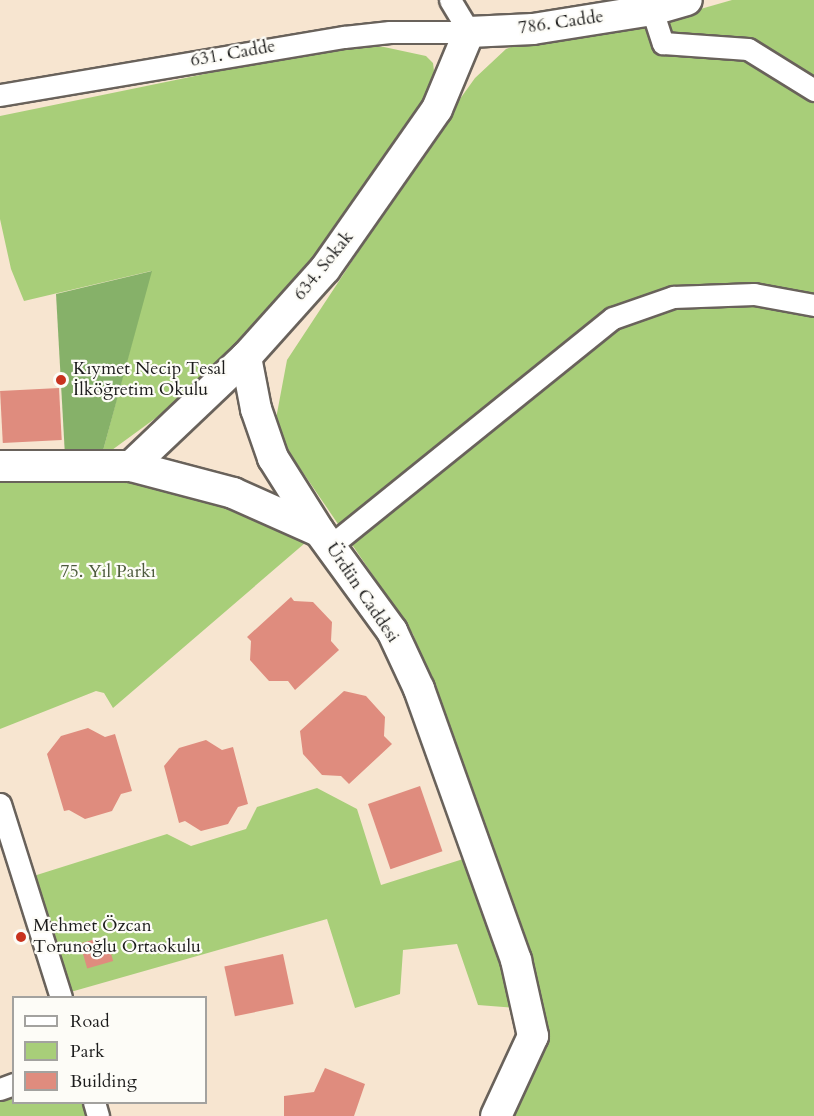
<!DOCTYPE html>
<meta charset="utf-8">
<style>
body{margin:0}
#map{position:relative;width:814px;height:1116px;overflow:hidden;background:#f7e5d0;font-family:Cardo,serif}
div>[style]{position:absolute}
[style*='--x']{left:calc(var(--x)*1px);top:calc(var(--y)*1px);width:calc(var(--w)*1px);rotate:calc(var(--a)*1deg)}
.green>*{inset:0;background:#a8ce79}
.forest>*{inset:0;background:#86b169}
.building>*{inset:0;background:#df8c7e;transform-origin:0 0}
.roads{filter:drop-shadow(2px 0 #69625b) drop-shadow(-2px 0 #69625b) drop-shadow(0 2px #69625b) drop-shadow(0 -2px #69625b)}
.street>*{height:21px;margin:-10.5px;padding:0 10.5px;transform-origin:10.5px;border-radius:10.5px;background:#fff}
.secondary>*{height:30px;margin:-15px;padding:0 15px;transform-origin:15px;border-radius:15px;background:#fff}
.dots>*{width:16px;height:16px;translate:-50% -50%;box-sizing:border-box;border:3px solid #fdfcf7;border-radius:50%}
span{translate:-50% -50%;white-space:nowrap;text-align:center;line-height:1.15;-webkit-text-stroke:4.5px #fdfcf7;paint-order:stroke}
.street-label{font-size:18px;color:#1c1c1c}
.poi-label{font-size:18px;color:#1c1c1c}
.left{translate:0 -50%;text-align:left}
.park-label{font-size:18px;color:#4d5a3d}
.legend{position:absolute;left:12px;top:996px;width:195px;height:108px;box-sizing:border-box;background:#fdfcf7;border:2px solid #a3a29f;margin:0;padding:8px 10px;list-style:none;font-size:18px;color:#1c1c1c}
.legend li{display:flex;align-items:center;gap:12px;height:30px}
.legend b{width:30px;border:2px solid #a3a29f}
</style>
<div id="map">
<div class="green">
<i style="clip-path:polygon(732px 0,814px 0,814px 1116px,511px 1116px,544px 1039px,528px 967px,466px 771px,413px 634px,293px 458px,275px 424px,287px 360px,447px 117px,475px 78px,506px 49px,541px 35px,662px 20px)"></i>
<i style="clip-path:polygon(337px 47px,384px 47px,426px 56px,433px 63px,434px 71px,428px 93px,315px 261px,252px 332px,175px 404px,101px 458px,151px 271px,24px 301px,11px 269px,0 219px,0 116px)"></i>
<i style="clip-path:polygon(66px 464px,319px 531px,113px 708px,104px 693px,96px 691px,0 729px,0 466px)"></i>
<i style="clip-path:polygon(317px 788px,357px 809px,381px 885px,479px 854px,529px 1009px,478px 1005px,457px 944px,403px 950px,400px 994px,355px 1008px,327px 919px,60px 995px,24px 879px,167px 834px,191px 846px,246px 829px,257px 807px)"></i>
<i style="clip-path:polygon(13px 1084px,14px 1102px,94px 1103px,98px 1116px,0 1116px,0 1089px)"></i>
</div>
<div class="forest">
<i style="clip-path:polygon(152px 271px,101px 458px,65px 456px,56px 294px)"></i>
</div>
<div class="building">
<i style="left:59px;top:388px;width:52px;height:59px;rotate:87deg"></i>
<i style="clip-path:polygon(291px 597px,294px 601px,313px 602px,332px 622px,331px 641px,339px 650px,295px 690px,288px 681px,269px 681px,250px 660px,251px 641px,247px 637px)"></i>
<i style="clip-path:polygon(344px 691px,366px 696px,385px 717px,384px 736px,392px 744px,349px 784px,341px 776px,322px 775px,303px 754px,300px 731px)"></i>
<i style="clip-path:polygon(88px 728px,105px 737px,115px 734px,132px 791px,121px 794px,112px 811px,85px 819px,69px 810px,64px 811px,47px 754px,61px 736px)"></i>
<i style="clip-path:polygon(206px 740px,222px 750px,233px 747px,248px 804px,238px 807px,228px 824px,201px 831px,185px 821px,179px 823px,164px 766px,179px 748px)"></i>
<i style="left:420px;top:786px;width:69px;height:55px;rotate:71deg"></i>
<i style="left:106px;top:936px;width:26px;height:27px;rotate:74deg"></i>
<i style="left:283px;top:954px;width:51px;height:60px;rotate:78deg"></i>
<i style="clip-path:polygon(325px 1068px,365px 1084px,354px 1116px,284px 1116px,284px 1096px,314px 1092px)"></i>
</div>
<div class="roads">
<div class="street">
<i style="--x:450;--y:0;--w:37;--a:59"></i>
<i style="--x:652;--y:10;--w:35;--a:72"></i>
<i style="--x:663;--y:43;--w:85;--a:4"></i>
<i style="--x:748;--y:49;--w:78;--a:31.8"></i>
<i style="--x:0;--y:95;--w:349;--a:-9.6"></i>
<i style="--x:344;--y:37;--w:46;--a:-6.2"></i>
<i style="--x:390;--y:32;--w:79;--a:0"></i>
<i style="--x:330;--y:546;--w:363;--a:-38.9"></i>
<i style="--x:613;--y:318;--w:64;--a:-19.3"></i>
<i style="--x:673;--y:297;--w:81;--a:-2.1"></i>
<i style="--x:754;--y:294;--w:61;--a:10.4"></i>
<i style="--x:0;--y:804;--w:203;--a:72.5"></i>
<i style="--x:0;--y:1089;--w:15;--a:-20"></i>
<i style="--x:94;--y:1102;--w:15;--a:74"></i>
</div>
<div class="secondary">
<i style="--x:246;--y:357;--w:53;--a:79.1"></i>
<i style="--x:256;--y:409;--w:52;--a:70.9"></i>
<i style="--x:273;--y:458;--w:86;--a:57.8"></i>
<i style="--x:319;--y:531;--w:124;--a:53.9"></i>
<i style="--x:392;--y:631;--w:64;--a:65"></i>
<i style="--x:419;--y:689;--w:288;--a:70.3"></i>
<i style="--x:516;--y:960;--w:78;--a:77.4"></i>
<i style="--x:533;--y:1036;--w:88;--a:114.8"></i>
<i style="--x:0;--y:466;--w:131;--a:0"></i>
<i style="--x:131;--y:466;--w:106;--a:14.8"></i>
<i style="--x:233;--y:493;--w:91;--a:24"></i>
<i style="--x:131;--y:466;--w:158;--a:-43.5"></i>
<i style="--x:246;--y:357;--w:118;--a:-48.1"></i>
<i style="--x:325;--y:269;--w:195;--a:-55"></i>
<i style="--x:437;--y:109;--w:83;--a:-67.4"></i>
<i style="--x:469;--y:32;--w:64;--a:-2.7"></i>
<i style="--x:533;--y:29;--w:121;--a:-9.1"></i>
<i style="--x:652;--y:10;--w:36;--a:-16"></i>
</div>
</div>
<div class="dots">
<i style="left:61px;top:380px;background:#c8321e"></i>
<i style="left:21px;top:937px;background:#c8321e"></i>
</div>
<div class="street-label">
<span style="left:561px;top:23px;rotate:-8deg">786. Cadde</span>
<span style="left:233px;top:54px;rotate:-10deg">631. Cadde</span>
<span style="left:324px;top:266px;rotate:-51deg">634. Sokak</span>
<span style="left:362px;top:593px;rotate:56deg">Ürdün Caddesi</span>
</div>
<div class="poi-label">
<span class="left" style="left:73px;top:380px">Kıymet Necip Tesal<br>İlköğretim Okulu</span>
<span class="left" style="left:33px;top:937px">Mehmet Özcan<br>Torunoğlu Ortaokulu</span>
</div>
<div class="park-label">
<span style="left:108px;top:572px">75. Yıl Parkı</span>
</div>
<ul class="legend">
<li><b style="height:8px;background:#fff"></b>Road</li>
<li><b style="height:16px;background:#a8ce79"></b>Park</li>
<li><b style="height:16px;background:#df8c7e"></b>Building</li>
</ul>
</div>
